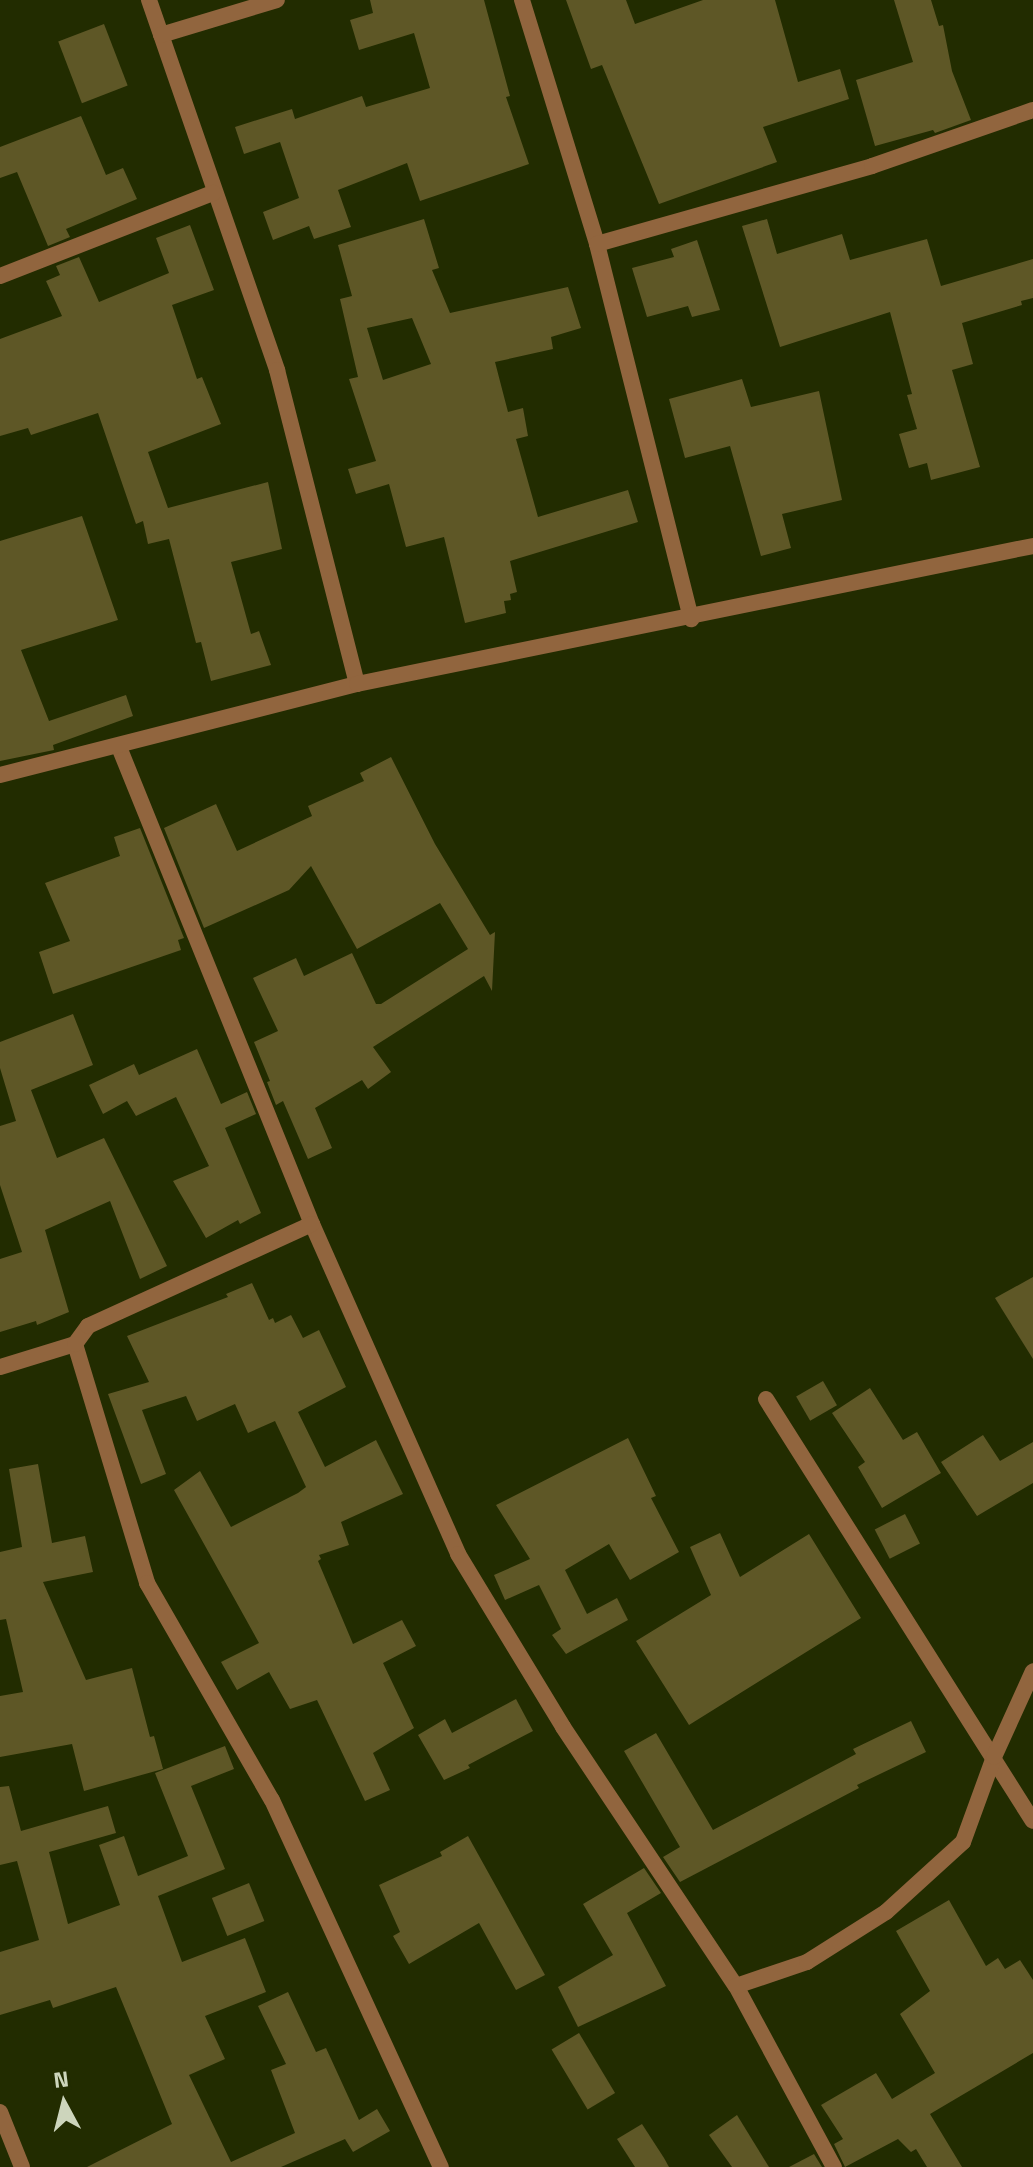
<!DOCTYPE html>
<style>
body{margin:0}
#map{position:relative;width:1033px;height:2167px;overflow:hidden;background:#222c00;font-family:"Titillium Web",sans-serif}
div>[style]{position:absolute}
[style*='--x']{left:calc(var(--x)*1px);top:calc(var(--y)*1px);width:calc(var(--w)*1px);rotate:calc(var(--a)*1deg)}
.building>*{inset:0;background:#5e5726;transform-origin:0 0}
.minor>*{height:16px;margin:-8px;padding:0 8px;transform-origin:8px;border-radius:8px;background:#91653e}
span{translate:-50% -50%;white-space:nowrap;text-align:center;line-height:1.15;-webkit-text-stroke:7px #222c00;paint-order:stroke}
.north{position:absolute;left:24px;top:2063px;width:80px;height:80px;-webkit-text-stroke:6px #222c00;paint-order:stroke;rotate:353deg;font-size:22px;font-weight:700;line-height:32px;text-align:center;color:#cdd5bc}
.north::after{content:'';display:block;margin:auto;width:28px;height:36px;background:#cdd5bc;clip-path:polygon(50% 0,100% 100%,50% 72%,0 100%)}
</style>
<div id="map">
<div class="building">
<i style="clip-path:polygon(370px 0,484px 0,510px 96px,506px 97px,529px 164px,420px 201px,407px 163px,338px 190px,351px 227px,314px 239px,309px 226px,273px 240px,263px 212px,299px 198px,280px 142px,244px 154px,235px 127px,292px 109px,295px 119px,362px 96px,366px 107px,430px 88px,414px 33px,359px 50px,350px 20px,373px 13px)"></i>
<i style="clip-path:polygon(566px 0,626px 0,635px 24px,703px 0,775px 0,798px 82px,840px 69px,849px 99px,763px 127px,777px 162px,659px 204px,602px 65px,591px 69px)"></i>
<i style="clip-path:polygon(894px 0,931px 0,939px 26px,943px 25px,952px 71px,971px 120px,935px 133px,933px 130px,875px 146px,856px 80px,913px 62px)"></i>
<i style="left:104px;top:24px;width:66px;height:49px;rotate:69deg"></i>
<i style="clip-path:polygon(81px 116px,106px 175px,123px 168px,137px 199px,66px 229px,70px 237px,48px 246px,17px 172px,0 178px,0 147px)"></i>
<i style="clip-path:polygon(evenodd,424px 219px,439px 268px,432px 270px,450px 313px,568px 287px,581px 328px,551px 337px,553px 349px,495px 362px,508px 412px,523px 408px,528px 436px,516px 439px,538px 517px,628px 490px,638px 522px,510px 561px,517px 592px,510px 594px,511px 600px,504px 601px,506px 613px,465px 623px,444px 537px,406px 547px,389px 484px,356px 494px,348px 469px,376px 461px,349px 379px,358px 377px,340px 299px,352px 296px,338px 245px,424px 219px,412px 318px,431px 364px,383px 380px,367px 328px,412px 318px)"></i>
<i style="clip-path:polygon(767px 219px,777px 254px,842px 234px,850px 260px,927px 239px,941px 286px,1033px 259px,1033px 298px,1021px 301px,1022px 305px,962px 323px,973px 364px,952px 370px,980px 467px,931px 480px,927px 463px,909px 468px,899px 434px,917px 429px,907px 395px,912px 394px,890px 312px,780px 347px,742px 226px)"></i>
<i style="clip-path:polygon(190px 225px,214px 290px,172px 305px,197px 379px,202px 377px,221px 424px,148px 452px,168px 508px,268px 482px,282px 549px,231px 562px,251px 634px,259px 631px,271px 665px,211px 681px,201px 642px,196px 643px,169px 539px,148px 544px,143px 521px,136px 524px,98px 413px,31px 435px,28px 428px,0 436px,0 339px,62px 316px,46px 281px,60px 275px,56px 266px,79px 257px,99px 302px,169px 273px,156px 238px)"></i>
<i style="clip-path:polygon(697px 240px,720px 310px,692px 317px,688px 306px,647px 317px,632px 268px,674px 257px,671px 249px)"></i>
<i style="clip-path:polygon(742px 379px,751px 407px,819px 391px,842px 500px,782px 514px,791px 548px,761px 556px,730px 446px,685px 458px,669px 399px)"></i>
<i style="clip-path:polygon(82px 516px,118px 620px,21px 650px,49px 721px,126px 695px,133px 716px,53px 745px,54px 750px,0 761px,0 541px)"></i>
<i style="clip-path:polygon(391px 757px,435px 844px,490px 935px,495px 932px,492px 991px,484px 976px,373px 1047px,391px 1072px,368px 1089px,362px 1080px,315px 1108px,332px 1148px,308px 1159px,283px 1101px,276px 1105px,267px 1082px,270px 1081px,254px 1042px,278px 1031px,253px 978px,296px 958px,304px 976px,352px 953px,376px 1004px,381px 1004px,468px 949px,440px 903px,357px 949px,311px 866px,289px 890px,204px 928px,164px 828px,216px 804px,237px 851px,312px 816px,308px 806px,364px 781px,360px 773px)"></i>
<i style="clip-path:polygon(140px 828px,184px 938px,178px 940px,181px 950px,53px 994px,39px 952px,70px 941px,45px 883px,120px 856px,114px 837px)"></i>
<i style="clip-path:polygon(73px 1014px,93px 1065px,31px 1090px,57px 1158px,104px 1138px,167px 1266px,140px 1279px,110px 1201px,45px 1230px,69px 1312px,37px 1325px,36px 1321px,0 1332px,0 1259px,22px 1252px,0 1185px,0 1126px,16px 1121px,0 1068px,0 1042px)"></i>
<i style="clip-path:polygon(197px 1049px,221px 1104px,247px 1092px,256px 1114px,225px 1128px,261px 1213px,240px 1224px,238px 1220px,206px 1238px,173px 1181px,209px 1166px,176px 1097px,136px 1116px,127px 1101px,103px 1114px,89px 1085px,134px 1064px,139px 1075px)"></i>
<i style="clip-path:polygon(1033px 1277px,1033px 1359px,995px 1298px)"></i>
<i style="clip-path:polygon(252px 1283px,269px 1320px,273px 1318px,275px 1323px,291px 1315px,303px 1338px,319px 1330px,346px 1387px,298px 1412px,325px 1467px,376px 1440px,403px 1494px,341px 1522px,349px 1545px,319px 1555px,321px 1559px,318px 1561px,353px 1644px,402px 1620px,416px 1646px,383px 1663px,414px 1728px,373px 1753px,390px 1790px,365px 1801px,317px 1700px,290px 1709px,269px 1672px,237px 1690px,221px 1662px,259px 1643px,174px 1490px,200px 1471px,231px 1527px,298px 1493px,306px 1487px,275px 1421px,248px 1433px,235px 1404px,197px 1421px,186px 1396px,142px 1410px,166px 1474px,141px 1484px,108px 1394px,149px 1382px,127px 1336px,228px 1297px,226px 1294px)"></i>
<i style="left:823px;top:1381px;width:28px;height:31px;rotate:60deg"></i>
<i style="clip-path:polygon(870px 1388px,903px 1440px,917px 1432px,941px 1473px,882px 1508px,858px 1467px,865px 1462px,832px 1413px)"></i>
<i style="clip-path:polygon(983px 1435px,1000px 1461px,1033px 1442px,1033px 1483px,977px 1516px,941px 1462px)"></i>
<i style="clip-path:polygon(628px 1438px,656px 1496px,651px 1498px,679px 1552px,630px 1580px,609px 1544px,565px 1570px,587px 1614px,617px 1598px,628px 1620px,566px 1654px,552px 1635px,561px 1629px,539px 1585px,505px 1600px,494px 1575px,530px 1559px,496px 1505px)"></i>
<i style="clip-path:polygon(38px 1464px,52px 1543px,85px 1536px,93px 1572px,43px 1582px,86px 1680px,132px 1668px,150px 1737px,154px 1736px,163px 1769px,84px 1791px,72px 1744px,0 1757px,0 1696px,23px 1692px,6px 1619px,0 1620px,0 1552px,22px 1547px,9px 1469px)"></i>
<i style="left:905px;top:1514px;width:33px;height:34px;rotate:63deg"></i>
<i style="clip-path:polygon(720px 1533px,740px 1577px,809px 1534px,861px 1618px,689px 1725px,636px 1641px,711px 1595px,690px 1547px)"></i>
<i style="clip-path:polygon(516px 1699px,533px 1731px,468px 1765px,470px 1768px,444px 1780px,418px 1735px,445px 1719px,452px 1733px)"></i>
<i style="clip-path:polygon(911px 1721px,926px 1752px,857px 1785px,859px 1788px,680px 1882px,663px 1857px,680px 1847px,624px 1751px,656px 1733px,713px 1830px,856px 1754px,853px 1749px)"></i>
<i style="clip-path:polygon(225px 1746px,234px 1769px,191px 1786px,225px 1869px,158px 1896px,182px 1962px,245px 1938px,266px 1992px,205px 2016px,225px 2059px,189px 2075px,231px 2162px,295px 2133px,271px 2070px,286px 2064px,258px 2006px,288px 1992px,316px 2052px,326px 2048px,359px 2120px,377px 2109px,390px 2131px,353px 2152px,345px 2139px,281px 2167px,87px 2167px,172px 2124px,116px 1987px,53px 2008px,50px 2000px,0 2015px,0 1952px,39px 1940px,17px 1861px,0 1865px,0 1787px,9px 1786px,21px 1831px,108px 1806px,116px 1833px,49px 1852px,68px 1924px,120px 1905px,99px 1845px,124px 1836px,138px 1876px,188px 1856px,155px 1773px)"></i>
<i style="clip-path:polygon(468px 1836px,545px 1975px,516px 1990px,479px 1923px,409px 1964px,393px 1936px,400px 1932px,379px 1885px,442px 1856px,440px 1852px)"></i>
<i style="clip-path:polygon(644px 1868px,661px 1893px,627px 1913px,666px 1986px,578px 2027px,558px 1987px,613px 1955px,583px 1904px)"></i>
<i style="left:249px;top:1883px;width:41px;height:40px;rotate:68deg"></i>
<i style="clip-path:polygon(949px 1900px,986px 1966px,998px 1958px,1005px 1969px,1020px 1960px,1033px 1980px,1033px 2053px,930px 2114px,962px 2167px,927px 2167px,916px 2149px,911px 2152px,898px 2139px,845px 2167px,834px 2144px,843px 2139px,821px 2105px,876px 2073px,892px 2099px,935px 2073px,900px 2014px,930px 1991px,896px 1931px)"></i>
<i style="left:579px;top:2033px;width:70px;height:32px;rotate:59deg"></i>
<i style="clip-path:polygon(737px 2115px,769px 2167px,732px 2167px,709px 2135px)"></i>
<i style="clip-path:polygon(642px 2124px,664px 2158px,669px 2167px,635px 2167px,617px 2139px)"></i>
<i style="clip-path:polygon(814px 2154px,822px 2167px,789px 2167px)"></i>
</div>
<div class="minor">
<i style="--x:149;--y:0;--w:392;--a:70.9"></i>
<i style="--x:277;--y:370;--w:324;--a:75.7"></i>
<i style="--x:522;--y:0;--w:255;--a:72.9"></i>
<i style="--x:597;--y:244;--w:387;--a:75.9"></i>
<i style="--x:161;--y:35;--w:121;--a:-16.8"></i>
<i style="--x:597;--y:244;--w:286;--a:-15.8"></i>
<i style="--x:872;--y:166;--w:170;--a:-19.2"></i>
<i style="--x:0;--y:276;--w:229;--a:-21.3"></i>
<i style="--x:119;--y:747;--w:515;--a:67.97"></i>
<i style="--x:312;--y:1224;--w:361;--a:66.1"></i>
<i style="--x:458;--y:1554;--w:202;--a:58.7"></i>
<i style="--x:563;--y:1727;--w:311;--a:56.3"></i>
<i style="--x:736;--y:1986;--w:206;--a:61.6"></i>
<i style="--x:0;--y:775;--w:368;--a:-14.3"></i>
<i style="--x:357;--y:684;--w:690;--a:-11.54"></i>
<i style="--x:75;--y:1344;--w:250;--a:73.2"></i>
<i style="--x:147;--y:1583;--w:250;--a:60.1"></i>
<i style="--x:272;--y:1800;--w:404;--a:65.3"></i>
<i style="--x:0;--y:1367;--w:78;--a:-17"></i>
<i style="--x:75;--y:1344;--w:22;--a:-54"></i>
<i style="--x:88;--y:1326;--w:246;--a:-24.5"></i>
<i style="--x:766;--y:1399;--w:499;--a:57.7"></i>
<i style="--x:736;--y:1986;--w:75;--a:-18.7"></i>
<i style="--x:807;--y:1962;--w:93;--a:-32.3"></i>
<i style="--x:886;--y:1912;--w:104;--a:-42.3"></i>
<i style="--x:963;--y:1842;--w:90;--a:-70"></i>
<i style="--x:994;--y:1757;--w:94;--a:-65.6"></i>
<i style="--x:0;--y:2112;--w:59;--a:68.2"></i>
</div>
<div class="north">N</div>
</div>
